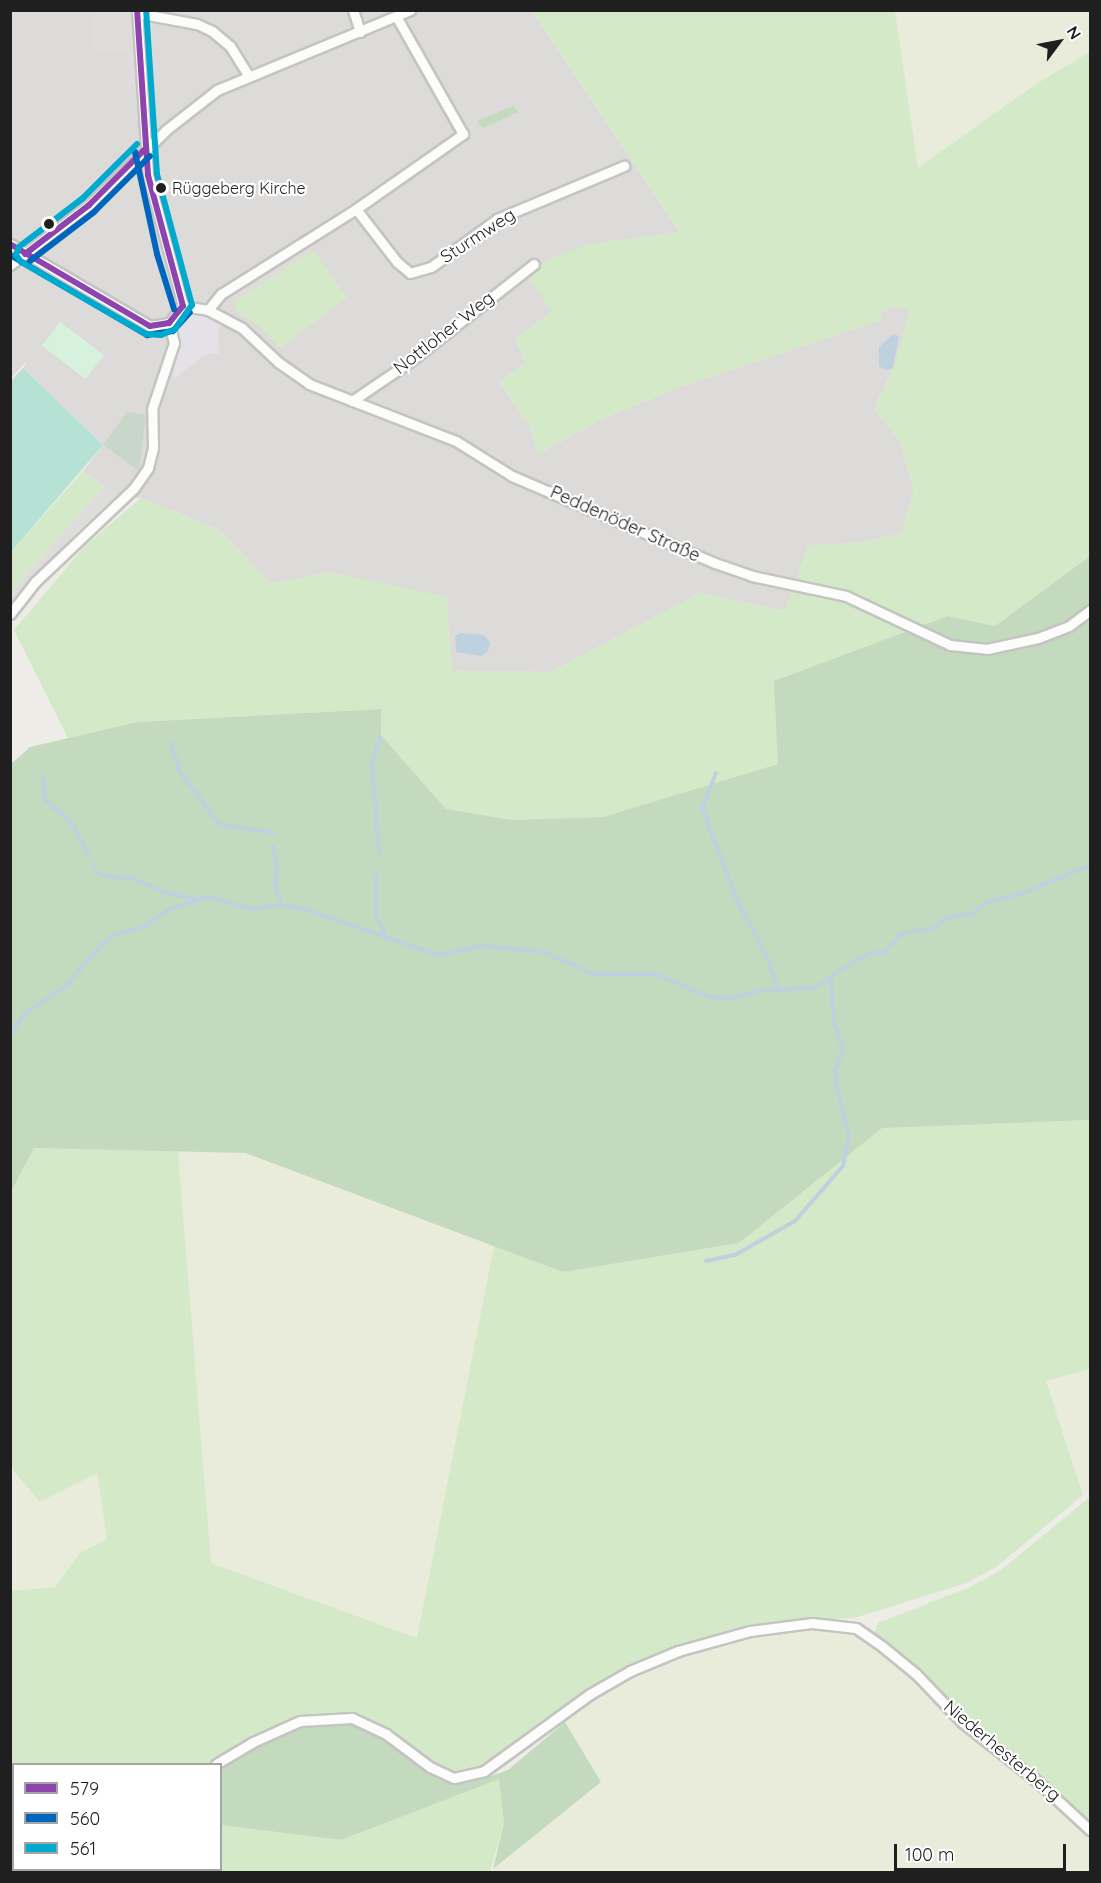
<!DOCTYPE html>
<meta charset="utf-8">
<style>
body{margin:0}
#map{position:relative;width:1101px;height:1883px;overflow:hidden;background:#edece7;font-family:Quicksand,sans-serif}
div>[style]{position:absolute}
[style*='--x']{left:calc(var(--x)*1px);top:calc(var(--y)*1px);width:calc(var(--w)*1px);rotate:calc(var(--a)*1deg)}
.residential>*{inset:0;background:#dcdbd9}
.farmland>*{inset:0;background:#e9ecdb}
.grass>*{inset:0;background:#d4e9c8}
.forest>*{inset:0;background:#c4dabe}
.cemetery>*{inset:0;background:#c7d7ca}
.park>*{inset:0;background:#d7f2dc;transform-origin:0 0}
.pitch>*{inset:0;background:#b6e2d6}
.parking>*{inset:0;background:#dedddb}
.plaza>*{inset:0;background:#e4e2e6}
.water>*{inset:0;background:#bdd1de}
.stream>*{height:4px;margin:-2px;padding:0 2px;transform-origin:2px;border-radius:2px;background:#bdd1de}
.roads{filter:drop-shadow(2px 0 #c4c4c2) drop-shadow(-2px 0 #c4c4c2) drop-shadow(0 2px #c4c4c2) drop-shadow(0 -2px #c4c4c2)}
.street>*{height:9px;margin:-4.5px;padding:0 4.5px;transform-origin:4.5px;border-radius:4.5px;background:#fcfcfb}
.bus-1>*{height:6px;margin:-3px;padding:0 3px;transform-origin:3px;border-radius:3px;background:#8e44ad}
.bus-2>*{height:6px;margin:-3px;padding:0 3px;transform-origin:3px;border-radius:3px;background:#0065bd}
.bus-3>*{height:6px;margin:-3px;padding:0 3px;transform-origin:3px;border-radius:3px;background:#00a9ce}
.dots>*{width:16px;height:16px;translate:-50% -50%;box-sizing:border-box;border:3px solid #fff;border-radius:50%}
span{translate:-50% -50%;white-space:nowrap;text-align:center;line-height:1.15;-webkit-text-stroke:4.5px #fff;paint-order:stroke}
.bus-label{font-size:16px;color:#1f1f1f}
.left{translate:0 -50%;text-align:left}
.street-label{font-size:18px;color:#1f1f1f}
.frame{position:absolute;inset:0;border:12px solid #1f1f1f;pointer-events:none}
.legend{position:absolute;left:12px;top:1763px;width:210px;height:108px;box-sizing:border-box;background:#fff;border:2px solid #a5a5a5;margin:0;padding:8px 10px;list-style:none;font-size:18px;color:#1f1f1f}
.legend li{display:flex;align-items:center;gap:12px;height:30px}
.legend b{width:30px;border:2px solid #a5a5a5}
.north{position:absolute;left:1029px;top:12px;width:60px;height:60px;-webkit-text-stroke:4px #fff;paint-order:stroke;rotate:58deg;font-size:16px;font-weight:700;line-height:24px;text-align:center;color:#1f1f1f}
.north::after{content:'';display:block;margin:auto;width:21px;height:27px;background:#1f1f1f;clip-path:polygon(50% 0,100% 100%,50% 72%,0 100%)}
.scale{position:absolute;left:894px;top:1844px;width:172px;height:27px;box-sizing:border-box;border:3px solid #1f1f1f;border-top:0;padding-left:8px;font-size:18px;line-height:21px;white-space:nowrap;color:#1f1f1f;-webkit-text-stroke:4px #fff;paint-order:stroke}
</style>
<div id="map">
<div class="residential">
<i style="clip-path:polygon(11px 11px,532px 11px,679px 232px,586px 245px,552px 312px,515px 339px,526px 363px,499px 382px,530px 426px,538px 454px,606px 417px,680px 387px,879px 321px,882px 312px,894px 307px,910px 310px,896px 362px,874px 408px,900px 442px,914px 491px,902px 533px,865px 542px,808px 546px,785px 611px,700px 593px,551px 672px,452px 671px,329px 572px,271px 584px,220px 530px,141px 498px,117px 495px,83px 471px,103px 445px,23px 368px,27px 361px,11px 378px)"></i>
</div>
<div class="farmland">
<i style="clip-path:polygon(895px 11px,1090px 11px,1090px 52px,1036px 84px,918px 169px)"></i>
<i style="clip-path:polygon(178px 1151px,245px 1153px,494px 1246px,417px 1638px,211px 1563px)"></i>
<i style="clip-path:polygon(1090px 1369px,1090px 1489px,1083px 1495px,1046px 1381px)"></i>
<i style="clip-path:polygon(10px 1468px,40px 1502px,97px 1472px,107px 1539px,80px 1553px,55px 1587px,11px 1591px)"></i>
<i style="clip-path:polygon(815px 1626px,845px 1630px,867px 1640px,1071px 1813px,1090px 1835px,1090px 1872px,490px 1872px,601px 1782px,565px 1722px,624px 1676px,674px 1655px,746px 1635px)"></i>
</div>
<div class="grass">
<i style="clip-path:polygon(532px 11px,895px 11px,918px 168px,1036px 84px,1090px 52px,1090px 556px,995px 626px,948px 616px,779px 764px,603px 817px,512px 820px,446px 809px,381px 735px,381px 709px,137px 722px,68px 738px,14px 630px,85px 546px,141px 498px,220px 530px,271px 584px,329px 572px,447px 597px,452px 671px,551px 672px,700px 593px,785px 611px,808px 546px,865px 542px,902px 533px,914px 491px,900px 442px,874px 408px,896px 362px,910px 310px,894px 307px,882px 312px,880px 321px,680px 387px,606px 417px,538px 454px,530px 426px,499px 382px,526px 363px,515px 339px,552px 312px,527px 275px,547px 260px,586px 245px,679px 232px)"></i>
<i style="clip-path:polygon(313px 250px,347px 298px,280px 348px,260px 327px,237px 313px,234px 302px)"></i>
<i style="clip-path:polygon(83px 471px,104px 486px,11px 592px,11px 552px)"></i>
<i style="clip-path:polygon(1090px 1120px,1090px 1369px,1046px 1381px,1083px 1495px,996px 1567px,967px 1583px,854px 1618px,810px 1620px,675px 1648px,626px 1667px,590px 1689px,497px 1758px,479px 1766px,455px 1772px,432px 1764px,352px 1715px,318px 1715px,300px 1719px,212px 1764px,14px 1764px,13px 1822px,10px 1821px,10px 1591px,55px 1587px,80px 1553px,107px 1539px,97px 1473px,40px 1502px,11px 1468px,11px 1192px,34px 1148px,178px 1151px,211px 1563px,417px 1638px,494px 1246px,563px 1272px,739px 1243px,882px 1127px)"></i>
<i style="clip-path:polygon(1090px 1497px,1090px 1825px,1038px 1777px,965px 1721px,920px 1672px,874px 1633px,878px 1623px,970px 1587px,1001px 1570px)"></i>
<i style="clip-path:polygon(499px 1778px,504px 1823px,490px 1872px,11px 1872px,10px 1827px,14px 1870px,220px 1870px,221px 1825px,341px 1840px)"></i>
</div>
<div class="forest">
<i style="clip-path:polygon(514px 106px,518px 112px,483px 128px,477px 121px)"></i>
<i style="clip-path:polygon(1090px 556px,1090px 1120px,882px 1128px,739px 1243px,563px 1272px,245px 1153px,34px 1148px,11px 1192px,10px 765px,30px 747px,137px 722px,381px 709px,381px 735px,446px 809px,512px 820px,603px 817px,778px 764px,774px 681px,948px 616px,995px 626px)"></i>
<i style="clip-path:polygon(351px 1719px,455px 1782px,480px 1780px,508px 1770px,565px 1722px,601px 1782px,493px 1869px,504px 1823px,499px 1779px,341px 1840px,221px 1825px,220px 1764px,253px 1743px,301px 1723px)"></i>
</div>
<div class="cemetery">
<i style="clip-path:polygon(127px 412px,146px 415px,139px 471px,103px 445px)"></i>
</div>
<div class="park">
<i style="left:60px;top:322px;width:55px;height:30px;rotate:37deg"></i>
</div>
<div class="pitch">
<i style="clip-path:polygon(23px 368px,103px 445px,11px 552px,11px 381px)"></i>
</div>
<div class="parking">
<i style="clip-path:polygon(132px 11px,136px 86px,129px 87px,127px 50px,93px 52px,91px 12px)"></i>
<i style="clip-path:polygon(308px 243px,313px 250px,234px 302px,228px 294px)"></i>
<i style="clip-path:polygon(104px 486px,117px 495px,75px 534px,12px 605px,11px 592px)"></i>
</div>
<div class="plaza">
<i style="clip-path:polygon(193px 313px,223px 322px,218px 331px,219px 354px,205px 354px,172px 381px,180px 341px,177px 326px,183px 317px)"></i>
</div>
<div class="water">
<i style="clip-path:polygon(892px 335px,899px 336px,893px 368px,886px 370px,879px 366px,879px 347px)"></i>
<i style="clip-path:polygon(461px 633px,484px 635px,490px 642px,488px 651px,481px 656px,456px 652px,455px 636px)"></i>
</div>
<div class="stream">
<i style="--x:171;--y:743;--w:30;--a:73"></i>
<i style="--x:180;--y:772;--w:66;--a:53"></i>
<i style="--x:220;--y:825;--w:53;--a:7.5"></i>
<i style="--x:716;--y:773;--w:38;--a:112"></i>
<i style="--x:702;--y:808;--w:96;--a:69.3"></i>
<i style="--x:736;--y:898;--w:69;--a:62.3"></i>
<i style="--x:768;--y:959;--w:33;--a:72"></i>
<i style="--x:43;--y:776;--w:23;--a:85"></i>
<i style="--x:45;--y:799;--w:38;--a:43"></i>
<i style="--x:73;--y:825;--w:35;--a:63"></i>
<i style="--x:273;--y:846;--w:23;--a:80"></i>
<i style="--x:277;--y:869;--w:16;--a:97"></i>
<i style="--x:275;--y:885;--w:21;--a:71"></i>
<i style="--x:379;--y:853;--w:89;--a:-94.5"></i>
<i style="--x:372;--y:764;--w:28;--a:-73"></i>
<i style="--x:93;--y:868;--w:12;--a:42"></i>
<i style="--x:102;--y:876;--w:31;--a:4"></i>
<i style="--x:133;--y:878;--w:33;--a:25"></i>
<i style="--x:163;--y:892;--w:34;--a:12"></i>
<i style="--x:375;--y:872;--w:44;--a:88.7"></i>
<i style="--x:376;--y:916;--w:20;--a:63"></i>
<i style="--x:10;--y:1034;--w:26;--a:-54"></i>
<i style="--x:25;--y:1013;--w:48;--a:-33"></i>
<i style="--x:65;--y:987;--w:57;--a:-49.3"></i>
<i style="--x:102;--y:944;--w:15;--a:-37"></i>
<i style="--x:114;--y:935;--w:30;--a:-15"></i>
<i style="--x:143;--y:927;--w:30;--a:-34"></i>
<i style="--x:168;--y:910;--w:42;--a:-18"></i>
<i style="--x:208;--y:897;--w:46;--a:15.3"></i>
<i style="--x:252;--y:909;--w:30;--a:-8"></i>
<i style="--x:282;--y:905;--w:26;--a:11"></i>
<i style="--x:308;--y:910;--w:137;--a:19.2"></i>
<i style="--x:437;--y:955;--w:46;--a:-11.3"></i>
<i style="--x:482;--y:946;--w:62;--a:5.5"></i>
<i style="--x:544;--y:952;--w:54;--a:24.2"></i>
<i style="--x:593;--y:974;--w:62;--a:0"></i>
<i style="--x:655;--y:974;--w:60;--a:22.7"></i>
<i style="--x:710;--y:997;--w:21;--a:3"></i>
<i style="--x:731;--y:998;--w:30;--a:-15"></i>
<i style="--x:760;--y:990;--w:54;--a:-2.1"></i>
<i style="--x:814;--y:988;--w:53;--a:-33.4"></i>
<i style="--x:858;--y:959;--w:17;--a:-25"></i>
<i style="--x:873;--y:952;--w:11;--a:5"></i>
<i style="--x:884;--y:953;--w:25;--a:-48"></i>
<i style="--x:901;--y:934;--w:32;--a:-11"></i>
<i style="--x:932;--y:928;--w:20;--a:-33"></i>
<i style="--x:949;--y:917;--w:23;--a:-7"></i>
<i style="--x:972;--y:914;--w:17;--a:-40"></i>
<i style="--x:985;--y:903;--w:39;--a:-15"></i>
<i style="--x:1023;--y:893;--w:73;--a:-22.7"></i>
<i style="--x:706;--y:1261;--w:30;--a:-12"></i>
<i style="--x:735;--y:1255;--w:69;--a:-29.5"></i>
<i style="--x:795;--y:1221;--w:73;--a:-48.9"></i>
<i style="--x:843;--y:1166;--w:33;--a:-79"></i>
<i style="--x:849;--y:1134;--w:52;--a:-104.6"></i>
<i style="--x:836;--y:1084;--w:14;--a:-94"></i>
<i style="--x:835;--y:1070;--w:22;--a:-69"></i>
<i style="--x:843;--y:1049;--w:28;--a:-109"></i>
<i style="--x:834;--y:1023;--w:44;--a:-93.9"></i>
</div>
<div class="roads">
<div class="street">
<i style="--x:137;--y:10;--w:165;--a:86.2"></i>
<i style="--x:148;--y:175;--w:136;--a:75"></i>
<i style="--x:353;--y:10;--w:23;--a:72"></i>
<i style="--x:137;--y:13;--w:61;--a:10.4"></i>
<i style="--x:197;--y:24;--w:17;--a:25"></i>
<i style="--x:212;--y:31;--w:23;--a:40"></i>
<i style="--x:230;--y:46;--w:36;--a:58"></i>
<i style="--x:356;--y:209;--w:67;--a:52.3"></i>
<i style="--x:397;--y:262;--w:17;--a:40"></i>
<i style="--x:410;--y:273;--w:22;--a:-16"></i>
<i style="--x:431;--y:267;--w:82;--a:-36"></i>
<i style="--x:497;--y:219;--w:138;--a:-22.7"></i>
<i style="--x:10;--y:244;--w:162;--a:30.4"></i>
<i style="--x:150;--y:326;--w:19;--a:-9"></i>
<i style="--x:169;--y:323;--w:22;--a:-51"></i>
<i style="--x:10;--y:265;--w:99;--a:-37.2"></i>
<i style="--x:89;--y:205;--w:107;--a:-44.2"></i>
<i style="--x:166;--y:130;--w:65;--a:-38.1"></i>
<i style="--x:217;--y:90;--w:209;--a:-22.5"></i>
<i style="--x:183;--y:306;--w:25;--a:9"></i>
<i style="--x:208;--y:310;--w:38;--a:28"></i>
<i style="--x:242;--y:328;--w:50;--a:43.4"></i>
<i style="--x:278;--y:362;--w:38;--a:35"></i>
<i style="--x:309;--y:384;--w:158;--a:21.2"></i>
<i style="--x:456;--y:441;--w:66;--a:32"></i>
<i style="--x:512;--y:476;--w:221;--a:23.2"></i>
<i style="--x:715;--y:563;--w:39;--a:19"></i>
<i style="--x:752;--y:576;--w:96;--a:12"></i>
<i style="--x:846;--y:596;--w:115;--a:25.2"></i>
<i style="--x:950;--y:645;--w:37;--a:6"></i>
<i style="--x:987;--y:649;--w:52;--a:-12.2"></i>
<i style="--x:1038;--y:638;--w:33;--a:-21"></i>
<i style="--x:1069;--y:626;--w:26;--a:-37"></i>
<i style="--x:208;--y:310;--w:21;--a:-51"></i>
<i style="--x:221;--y:294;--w:160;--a:-32.2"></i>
<i style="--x:356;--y:209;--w:131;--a:-35"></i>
<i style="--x:463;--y:134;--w:133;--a:-119.6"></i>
<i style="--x:352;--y:401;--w:73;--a:-34.3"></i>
<i style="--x:412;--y:360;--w:155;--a:-38.2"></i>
<i style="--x:10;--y:614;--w:41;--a:-52"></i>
<i style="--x:35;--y:582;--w:137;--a:-43.5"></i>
<i style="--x:134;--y:488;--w:24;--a:-55"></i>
<i style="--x:148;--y:468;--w:21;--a:-76"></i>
<i style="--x:153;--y:448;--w:39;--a:-91"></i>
<i style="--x:152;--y:409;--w:70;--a:-71.6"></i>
<i style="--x:174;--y:343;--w:21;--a:-104"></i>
<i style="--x:216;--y:1764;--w:43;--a:-30.7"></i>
<i style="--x:253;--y:1742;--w:51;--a:-24.1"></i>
<i style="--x:300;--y:1721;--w:52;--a:-3.3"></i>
<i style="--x:352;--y:1718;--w:38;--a:25"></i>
<i style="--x:386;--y:1734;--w:55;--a:36.9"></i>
<i style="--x:430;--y:1767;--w:26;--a:25"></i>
<i style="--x:454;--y:1778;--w:31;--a:-13"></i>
<i style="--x:484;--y:1771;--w:131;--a:-36"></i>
<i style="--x:590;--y:1694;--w:46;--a:-29.9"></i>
<i style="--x:630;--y:1671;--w:52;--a:-22.6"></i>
<i style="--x:678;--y:1651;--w:75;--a:-15.5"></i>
<i style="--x:750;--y:1631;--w:63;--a:-7.4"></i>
<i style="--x:812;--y:1623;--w:44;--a:6.5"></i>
<i style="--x:856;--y:1628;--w:33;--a:35"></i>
<i style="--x:883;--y:1647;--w:43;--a:39.3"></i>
<i style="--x:916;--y:1674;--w:66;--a:46.2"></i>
<i style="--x:962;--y:1722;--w:97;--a:38.3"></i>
<i style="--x:1038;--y:1782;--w:71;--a:42.7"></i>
<i style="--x:10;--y:1824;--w:4;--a:0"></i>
</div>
</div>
<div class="bus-1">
<i style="--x:10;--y:244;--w:162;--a:30.4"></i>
<i style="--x:150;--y:326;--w:19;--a:-9"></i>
<i style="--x:169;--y:323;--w:22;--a:-51"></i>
<i style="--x:183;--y:306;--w:136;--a:-105"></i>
<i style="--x:148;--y:175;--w:165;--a:-93.8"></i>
<i style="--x:25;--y:254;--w:81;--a:-37.4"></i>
<i style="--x:89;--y:205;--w:78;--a:-45"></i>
</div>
<div class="bus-2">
<i style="--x:135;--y:152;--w:104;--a:77.8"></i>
<i style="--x:157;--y:254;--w:58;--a:72.8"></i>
<i style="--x:10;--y:255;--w:159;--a:30.3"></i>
<i style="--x:147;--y:335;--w:26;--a:-9"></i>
<i style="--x:173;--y:331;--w:25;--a:-48"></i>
<i style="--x:30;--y:261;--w:81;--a:-37.4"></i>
<i style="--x:94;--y:212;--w:79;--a:-45"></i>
</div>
<div class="bus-3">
<i style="--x:137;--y:144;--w:76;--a:135"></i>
<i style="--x:83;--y:198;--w:81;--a:142.6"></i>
<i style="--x:19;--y:247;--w:9;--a:111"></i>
<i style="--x:16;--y:255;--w:9;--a:54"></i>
<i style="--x:21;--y:262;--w:144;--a:29.9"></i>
<i style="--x:146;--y:334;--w:15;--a:4"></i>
<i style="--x:161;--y:335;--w:15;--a:-23"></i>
<i style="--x:175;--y:329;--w:29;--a:-55"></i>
<i style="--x:192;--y:305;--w:136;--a:-105"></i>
<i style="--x:157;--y:174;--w:164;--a:-93.8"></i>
</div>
<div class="dots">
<i style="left:161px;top:188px;background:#1f1f1f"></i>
<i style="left:49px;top:224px;background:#1f1f1f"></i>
</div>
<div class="bus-label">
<span class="left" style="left:172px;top:188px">Rüggeberg Kirche</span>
</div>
<div class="street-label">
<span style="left:478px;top:236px;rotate:-33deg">Sturmweg</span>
<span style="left:444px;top:333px;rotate:-38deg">Nottloher Weg</span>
<span style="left:625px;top:524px;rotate:24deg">Peddenöder Straße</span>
<span style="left:1002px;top:1751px;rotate:40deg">Niederhesterberg</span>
</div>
<div class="frame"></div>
<ul class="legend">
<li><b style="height:8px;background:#8e44ad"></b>579</li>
<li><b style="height:8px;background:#0065bd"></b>560</li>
<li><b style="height:8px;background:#00a9ce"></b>561</li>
</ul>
<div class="north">N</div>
<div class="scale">100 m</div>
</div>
